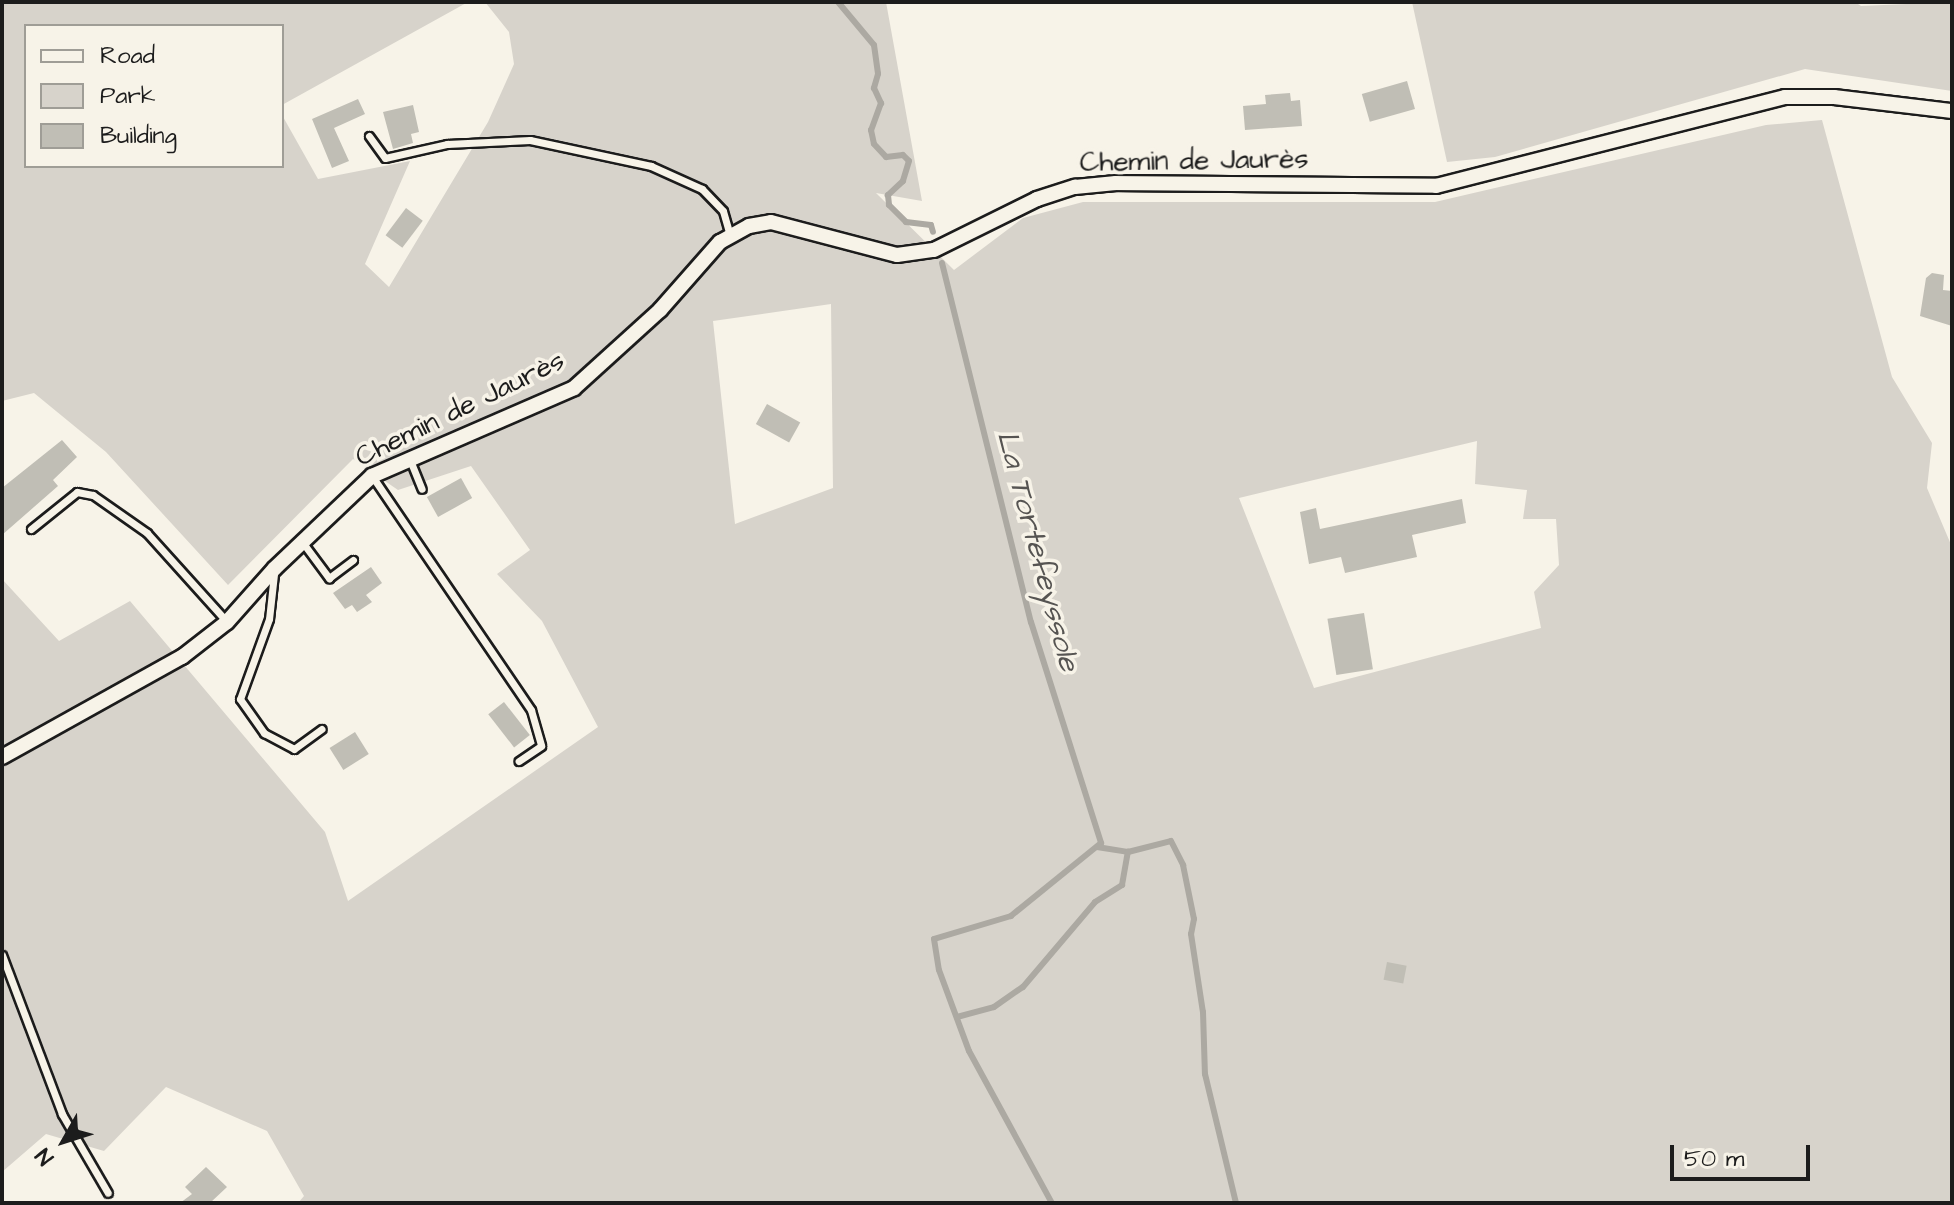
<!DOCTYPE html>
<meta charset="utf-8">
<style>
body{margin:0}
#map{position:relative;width:1954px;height:1205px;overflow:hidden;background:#f7f3e8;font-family:"Architects Daughter",sans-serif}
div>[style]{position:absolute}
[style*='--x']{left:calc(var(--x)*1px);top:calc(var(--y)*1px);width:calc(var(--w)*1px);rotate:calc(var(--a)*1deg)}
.green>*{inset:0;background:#d7d3cb}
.stream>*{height:6px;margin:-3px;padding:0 3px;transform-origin:3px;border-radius:3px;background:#aca9a2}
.building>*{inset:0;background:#c0beb5;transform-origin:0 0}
.roads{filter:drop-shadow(2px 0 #1c1c1c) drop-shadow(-2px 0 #1c1c1c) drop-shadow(0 2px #1c1c1c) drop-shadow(0 -2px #1c1c1c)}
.lane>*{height:7px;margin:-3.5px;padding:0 3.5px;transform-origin:3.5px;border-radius:3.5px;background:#f7f3e8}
.street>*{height:14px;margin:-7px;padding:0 7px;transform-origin:7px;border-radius:7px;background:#f7f3e8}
span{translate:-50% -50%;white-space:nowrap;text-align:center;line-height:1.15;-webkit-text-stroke:7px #f7f3e8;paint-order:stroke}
.street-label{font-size:28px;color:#1c1c1c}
.water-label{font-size:30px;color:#565452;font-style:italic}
.frame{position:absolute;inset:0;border:4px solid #1c1c1c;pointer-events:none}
.legend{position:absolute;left:24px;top:24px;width:260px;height:144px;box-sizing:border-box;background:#f7f3e8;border:2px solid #9f9d96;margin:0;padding:10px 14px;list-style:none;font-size:24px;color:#1c1c1c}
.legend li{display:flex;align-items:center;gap:16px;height:40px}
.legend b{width:40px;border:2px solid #9f9d96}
.north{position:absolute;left:24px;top:1101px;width:80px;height:80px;-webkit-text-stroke:6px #f7f3e8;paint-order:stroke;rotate:231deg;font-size:22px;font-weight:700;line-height:32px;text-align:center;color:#1c1c1c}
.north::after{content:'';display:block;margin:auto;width:28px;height:36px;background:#1c1c1c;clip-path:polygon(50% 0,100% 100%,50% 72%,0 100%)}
.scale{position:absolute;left:1670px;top:1145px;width:140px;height:36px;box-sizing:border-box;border:4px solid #1c1c1c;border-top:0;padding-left:10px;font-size:24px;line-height:28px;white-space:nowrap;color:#1c1c1c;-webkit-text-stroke:6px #f7f3e8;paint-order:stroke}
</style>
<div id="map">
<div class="green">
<i style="clip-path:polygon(evenodd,2px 2px,468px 2px,282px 105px,282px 26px,26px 26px,26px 166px,282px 166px,282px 115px,318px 179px,410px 161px,365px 264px,389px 287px,488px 122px,514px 64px,509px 32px,485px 2px,886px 2px,922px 201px,876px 193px,954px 270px,1023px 218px,1083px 202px,1435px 202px,1766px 125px,1822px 120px,1892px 377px,1932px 443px,1927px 488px,1952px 547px,1952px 1203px,298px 1203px,304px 1196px,267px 1131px,166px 1087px,104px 1151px,46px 1134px,2px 1172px,2px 579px,59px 641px,130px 601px,325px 832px,348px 901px,598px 727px,542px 621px,497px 574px,530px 550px,471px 466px,398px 490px,353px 459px,228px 585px,106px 452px,34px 393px,2px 401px,2px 2px,831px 304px,833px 488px,735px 524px,713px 321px,831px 304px,2px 2px,1477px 441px,1475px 484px,1527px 490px,1523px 519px,1556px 519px,1559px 565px,1534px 592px,1541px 628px,1314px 688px,1239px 498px,1477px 441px)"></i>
<i style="clip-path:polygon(1412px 2px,1855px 2px,1861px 6px,1952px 2px,1952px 91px,1805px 69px,1495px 157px,1447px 162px)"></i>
</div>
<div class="stream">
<i style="--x:838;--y:2;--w:56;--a:50.1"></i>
<i style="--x:874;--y:45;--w:29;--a:82"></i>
<i style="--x:878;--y:74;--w:15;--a:106"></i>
<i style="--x:874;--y:88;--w:17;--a:65"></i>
<i style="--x:881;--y:103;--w:29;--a:110"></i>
<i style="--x:871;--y:130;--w:14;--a:78"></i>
<i style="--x:874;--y:144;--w:18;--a:47"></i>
<i style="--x:886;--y:157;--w:17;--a:-7"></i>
<i style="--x:903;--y:155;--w:8;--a:45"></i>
<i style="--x:909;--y:161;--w:21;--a:107"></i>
<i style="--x:903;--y:181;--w:21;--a:137"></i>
<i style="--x:888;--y:195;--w:10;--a:84"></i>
<i style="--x:889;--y:205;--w:24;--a:45"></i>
<i style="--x:906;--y:222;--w:25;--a:7"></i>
<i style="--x:931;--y:225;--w:7;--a:74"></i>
<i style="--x:942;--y:263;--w:370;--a:76.1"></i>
<i style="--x:1031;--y:622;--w:232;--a:72.4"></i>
<i style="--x:1101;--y:843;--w:116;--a:141"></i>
<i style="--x:1011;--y:916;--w:80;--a:163.4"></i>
<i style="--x:934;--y:939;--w:31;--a:81"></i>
<i style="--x:939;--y:970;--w:86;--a:69.7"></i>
<i style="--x:969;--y:1051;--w:173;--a:61.4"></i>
<i style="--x:1097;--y:847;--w:31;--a:9"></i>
<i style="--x:1128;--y:852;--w:44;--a:-14.3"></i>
<i style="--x:1171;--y:841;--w:27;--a:63"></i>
<i style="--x:1183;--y:865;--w:55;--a:78.5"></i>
<i style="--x:1194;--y:919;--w:15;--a:101"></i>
<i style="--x:1191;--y:934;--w:79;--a:81.3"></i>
<i style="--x:1203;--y:1012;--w:62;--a:88.2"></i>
<i style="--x:1205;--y:1074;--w:133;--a:76.5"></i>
<i style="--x:957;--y:1017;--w:38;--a:-15"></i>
<i style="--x:994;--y:1007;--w:35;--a:-35"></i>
<i style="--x:1023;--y:987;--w:111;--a:-49.7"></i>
<i style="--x:1095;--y:902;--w:32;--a:-32"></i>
<i style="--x:1122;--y:885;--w:34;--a:-80"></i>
</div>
<div class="building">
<i style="left:1407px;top:81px;width:29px;height:47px;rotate:74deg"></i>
<i style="clip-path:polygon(1290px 93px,1291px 101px,1300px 100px,1302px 126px,1245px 130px,1243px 106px,1266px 104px,1265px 95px)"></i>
<i style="clip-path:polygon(358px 99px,365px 114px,334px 128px,349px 161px,332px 168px,312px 119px)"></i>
<i style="clip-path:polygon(413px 105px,419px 132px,411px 134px,413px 143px,393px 149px,383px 112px)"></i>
<i style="left:406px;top:208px;width:21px;height:34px;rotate:37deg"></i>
<i style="clip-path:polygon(1932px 273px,1944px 275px,1943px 290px,1952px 291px,1952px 326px,1920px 316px,1926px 278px)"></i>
<i style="left:767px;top:404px;width:38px;height:23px;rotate:29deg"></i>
<i style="clip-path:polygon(62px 440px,77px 457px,53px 480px,58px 486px,2px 535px,2px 488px)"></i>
<i style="left:461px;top:478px;width:23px;height:39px;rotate:61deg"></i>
<i style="clip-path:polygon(1462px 499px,1466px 523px,1412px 535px,1417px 557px,1345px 573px,1341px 557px,1309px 564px,1300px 512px,1316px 508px,1320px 529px)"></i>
<i style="clip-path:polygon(371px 567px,382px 583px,366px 595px,372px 602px,357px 612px,352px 605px,345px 609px,333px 593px)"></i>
<i style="left:1364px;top:613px;width:57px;height:37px;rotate:81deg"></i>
<i style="left:504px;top:702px;width:42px;height:20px;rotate:52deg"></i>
<i style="left:355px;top:732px;width:26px;height:30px;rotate:58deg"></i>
<i style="left:1387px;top:962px;width:20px;height:18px;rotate:11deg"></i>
<i style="clip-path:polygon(206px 1167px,227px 1187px,210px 1203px,180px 1203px,192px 1194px,185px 1187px)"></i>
</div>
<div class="roads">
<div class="lane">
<i style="--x:369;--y:136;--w:27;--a:54"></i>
<i style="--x:385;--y:158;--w:64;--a:-12.7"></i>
<i style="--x:447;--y:144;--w:83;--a:-2.8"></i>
<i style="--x:530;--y:140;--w:124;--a:12.1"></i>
<i style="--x:651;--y:166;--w:56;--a:24.3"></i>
<i style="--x:702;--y:189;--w:30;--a:46"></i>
<i style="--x:723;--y:211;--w:26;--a:74"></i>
<i style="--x:410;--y:460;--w:31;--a:68"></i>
<i style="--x:372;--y:476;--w:283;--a:55.8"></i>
<i style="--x:531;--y:710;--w:37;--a:74"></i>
<i style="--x:541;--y:746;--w:27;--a:146"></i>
<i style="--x:31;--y:529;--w:59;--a:-38.8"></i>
<i style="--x:77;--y:492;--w:16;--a:11"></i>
<i style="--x:93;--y:495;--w:66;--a:35.1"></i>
<i style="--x:147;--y:533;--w:120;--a:48"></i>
<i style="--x:303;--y:543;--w:44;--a:53.4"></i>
<i style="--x:329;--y:578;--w:30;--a:-37"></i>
<i style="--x:274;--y:574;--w:45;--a:96.3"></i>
<i style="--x:269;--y:619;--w:85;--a:109.9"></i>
<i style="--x:240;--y:699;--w:42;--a:54.8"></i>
<i style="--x:264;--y:733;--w:34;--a:28"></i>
<i style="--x:294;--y:749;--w:34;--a:-36"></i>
<i style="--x:2;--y:955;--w:170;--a:69.3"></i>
<i style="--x:62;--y:1114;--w:91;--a:59.8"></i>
</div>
<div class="street">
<i style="--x:2;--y:757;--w:206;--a:-29.1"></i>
<i style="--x:182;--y:657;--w:57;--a:-37.9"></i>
<i style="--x:227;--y:622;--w:72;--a:-48.4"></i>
<i style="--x:275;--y:568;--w:134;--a:-43.5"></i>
<i style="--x:372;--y:476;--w:220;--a:-23.5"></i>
<i style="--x:574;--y:388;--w:116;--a:-42.2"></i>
<i style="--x:660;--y:310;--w:91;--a:-48.6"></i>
<i style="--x:720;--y:242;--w:33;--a:-29"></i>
<i style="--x:749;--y:226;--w:22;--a:-10"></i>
<i style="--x:771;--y:222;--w:130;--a:14.7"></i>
<i style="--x:897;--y:255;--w:37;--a:-8"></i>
<i style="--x:934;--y:250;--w:115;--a:-26.3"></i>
<i style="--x:1037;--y:199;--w:40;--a:-18"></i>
<i style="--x:1075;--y:187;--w:41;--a:-5.6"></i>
<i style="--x:1116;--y:183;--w:320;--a:0.5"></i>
<i style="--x:1436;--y:186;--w:360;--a:-14.3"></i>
<i style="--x:1785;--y:97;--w:49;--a:0"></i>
<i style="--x:1834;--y:97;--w:119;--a:6.8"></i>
</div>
</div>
<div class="street-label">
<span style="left:1194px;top:161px;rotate:-1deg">Chemin de Jaurès</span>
<span style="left:460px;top:409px;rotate:-26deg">Chemin de Jaurès</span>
</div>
<div class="water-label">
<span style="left:1038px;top:551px;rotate:75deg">La Tortefeyssole</span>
</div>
<div class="frame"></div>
<ul class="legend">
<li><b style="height:10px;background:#f7f3e8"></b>Road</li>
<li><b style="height:22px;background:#d7d3cb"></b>Park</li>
<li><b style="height:22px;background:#c0beb5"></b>Building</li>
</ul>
<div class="north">N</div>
<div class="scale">50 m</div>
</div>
